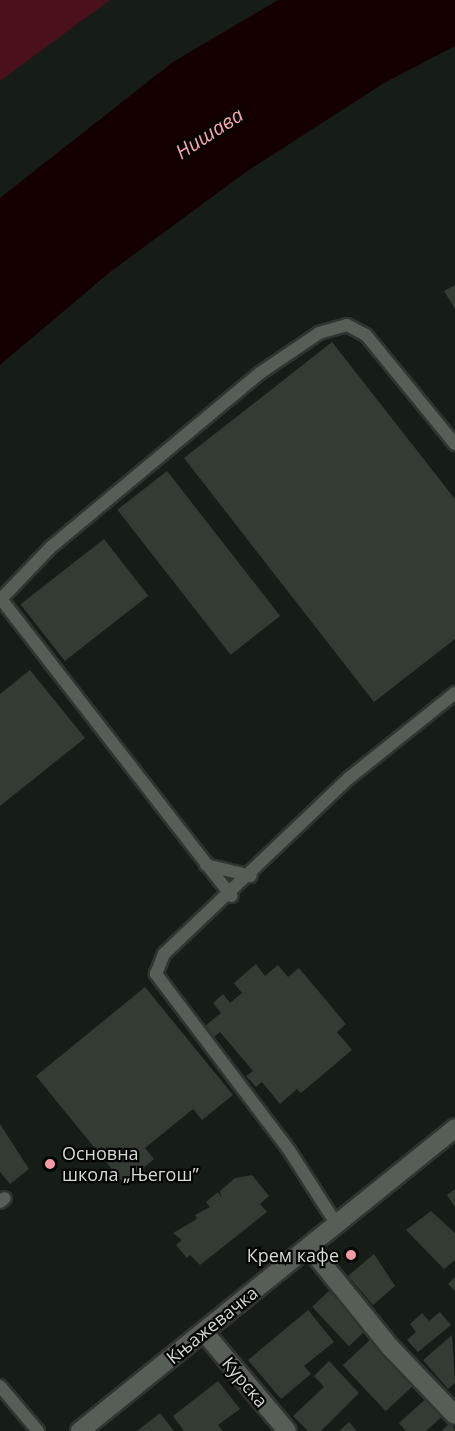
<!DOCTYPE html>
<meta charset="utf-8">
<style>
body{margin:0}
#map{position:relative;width:455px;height:1431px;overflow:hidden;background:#161d16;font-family:"Open Sans",sans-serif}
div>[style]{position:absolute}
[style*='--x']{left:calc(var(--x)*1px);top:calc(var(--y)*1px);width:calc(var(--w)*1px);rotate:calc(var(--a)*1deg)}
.green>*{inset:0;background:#4a101c}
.water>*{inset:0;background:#140001}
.building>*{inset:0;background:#333b33;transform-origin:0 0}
.roads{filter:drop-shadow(2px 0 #313531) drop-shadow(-2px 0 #313531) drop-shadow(0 2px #313531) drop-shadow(0 -2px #313531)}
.lane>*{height:12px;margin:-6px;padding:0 6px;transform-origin:6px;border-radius:6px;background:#565e56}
.street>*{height:18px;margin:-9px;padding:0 9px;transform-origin:9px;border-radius:9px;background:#565e56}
.secondary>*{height:18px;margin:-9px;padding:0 9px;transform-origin:9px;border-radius:9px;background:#565e56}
.dots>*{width:16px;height:16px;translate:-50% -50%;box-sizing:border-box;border:3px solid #040604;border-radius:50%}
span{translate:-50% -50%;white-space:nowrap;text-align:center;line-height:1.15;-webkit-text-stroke:4.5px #040604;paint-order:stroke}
.poi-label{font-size:18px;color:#d5dad4}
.left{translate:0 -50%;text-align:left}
.right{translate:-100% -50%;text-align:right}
.street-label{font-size:18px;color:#d5dad4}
.water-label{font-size:20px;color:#fca3ac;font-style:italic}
</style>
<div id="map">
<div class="green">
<i style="clip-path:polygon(0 0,110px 0,0 81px)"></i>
</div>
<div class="water">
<i style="clip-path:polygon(278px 0,455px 0,455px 46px,384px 83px,246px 172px,110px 272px,0 365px,0 198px,173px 62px)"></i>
</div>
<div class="building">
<i style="clip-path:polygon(455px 285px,455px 309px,444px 291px)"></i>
<i style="clip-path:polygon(332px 342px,455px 499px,455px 639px,374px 702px,184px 458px)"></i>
<i style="left:167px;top:471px;width:184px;height:63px;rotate:52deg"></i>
<i style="left:104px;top:539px;width:72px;height:106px;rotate:52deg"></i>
<i style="clip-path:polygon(30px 670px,85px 738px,0 806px,0 694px)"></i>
<i style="clip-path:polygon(256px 964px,265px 976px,278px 965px,288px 977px,299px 968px,346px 1024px,337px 1032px,352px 1050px,301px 1093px,297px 1089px,280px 1104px,262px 1082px,256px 1087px,246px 1076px,253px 1071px,220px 1032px,214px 1037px,205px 1026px,221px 1013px,213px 1003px,223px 994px,230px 1003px,242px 993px,234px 983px)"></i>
<i style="clip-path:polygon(145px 987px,233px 1095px,202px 1120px,193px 1109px,145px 1148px,154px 1159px,124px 1184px,36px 1076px)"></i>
<i style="clip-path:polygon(0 1124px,29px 1169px,10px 1184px,0 1172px)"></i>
<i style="clip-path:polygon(252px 1175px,269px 1196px,260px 1204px,267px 1212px,200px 1265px,190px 1255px,187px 1258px,176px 1245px,182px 1240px,173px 1233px,197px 1219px,195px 1215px,210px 1207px,206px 1202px,218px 1192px,221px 1197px,220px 1191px,235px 1178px)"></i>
<i style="clip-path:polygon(455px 1189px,455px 1207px,447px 1195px)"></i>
<i style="clip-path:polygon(431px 1211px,455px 1233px,455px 1260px,444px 1269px,406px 1230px)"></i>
<i style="clip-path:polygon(374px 1254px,395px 1286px,373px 1305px,348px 1276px)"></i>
<i style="clip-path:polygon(455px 1277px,455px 1291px,448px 1284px)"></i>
<i style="left:329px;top:1291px;width:54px;height:23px;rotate:47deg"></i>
<i style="clip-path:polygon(308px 1310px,334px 1342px,304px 1366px,311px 1374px,281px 1399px,248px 1360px)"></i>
<i style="clip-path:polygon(440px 1312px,451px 1325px,418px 1352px,407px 1340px,416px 1332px,410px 1324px,422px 1313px,429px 1321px)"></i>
<i style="clip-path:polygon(452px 1335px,455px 1383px,448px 1389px,423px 1360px)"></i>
<i style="left:372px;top:1338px;width:63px;height:40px;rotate:47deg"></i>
<i style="clip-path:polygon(329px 1361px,359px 1393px,321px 1431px,308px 1431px,293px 1416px,324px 1387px,314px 1376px)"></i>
<i style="clip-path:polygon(218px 1381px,240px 1409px,218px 1425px,223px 1431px,184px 1431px,173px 1416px)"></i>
<i style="clip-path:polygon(429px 1396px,445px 1414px,426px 1431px,406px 1431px,399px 1423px)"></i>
<i style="clip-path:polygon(160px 1413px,174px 1431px,137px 1431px)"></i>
<i style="clip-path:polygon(349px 1422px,357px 1431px,339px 1431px)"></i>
<i style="clip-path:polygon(451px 1422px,455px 1431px,441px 1431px)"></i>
</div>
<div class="roads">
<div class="lane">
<i style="--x:1;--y:599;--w:376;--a:52.2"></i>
<i style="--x:0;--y:600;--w:74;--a:-46.1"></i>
<i style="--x:51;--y:547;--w:272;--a:-39.8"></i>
<i style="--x:260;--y:373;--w:71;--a:-34.1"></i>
<i style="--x:319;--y:333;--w:29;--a:-16"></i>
<i style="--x:347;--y:325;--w:21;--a:28"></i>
<i style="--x:366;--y:335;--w:141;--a:50.8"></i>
<i style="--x:206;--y:865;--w:46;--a:13.7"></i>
<i style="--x:0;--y:1202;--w:6;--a:-39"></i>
<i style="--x:337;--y:1225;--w:89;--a:-122.6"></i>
<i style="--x:289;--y:1150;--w:221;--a:-127.1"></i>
<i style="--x:156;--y:974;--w:22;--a:-68"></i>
<i style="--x:164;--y:954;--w:255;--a:-43.6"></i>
<i style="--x:349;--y:778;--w:136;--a:-38.7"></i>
<i style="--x:0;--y:1386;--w:59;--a:49.8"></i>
</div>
<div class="street">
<i style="--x:309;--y:1247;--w:129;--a:51"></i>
<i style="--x:390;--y:1347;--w:94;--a:46.3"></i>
<i style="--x:204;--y:1332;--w:129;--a:50"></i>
</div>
<div class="secondary">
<i style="--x:80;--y:1431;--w:482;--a:-38.9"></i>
</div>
</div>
<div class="dots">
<i style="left:50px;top:1164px;background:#f49aa4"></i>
<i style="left:351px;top:1255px;background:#f49aa4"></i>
</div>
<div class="poi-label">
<span class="left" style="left:62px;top:1164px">Основна<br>школа „Његош”</span>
<span class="right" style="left:339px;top:1255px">Крем кафе</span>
</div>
<div class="street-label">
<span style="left:212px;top:1325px;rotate:-39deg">Књажевачка</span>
<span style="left:245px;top:1382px;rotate:50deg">Курска</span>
</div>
<div class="water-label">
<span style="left:209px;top:133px;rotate:-33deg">Нишава</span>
</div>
</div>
